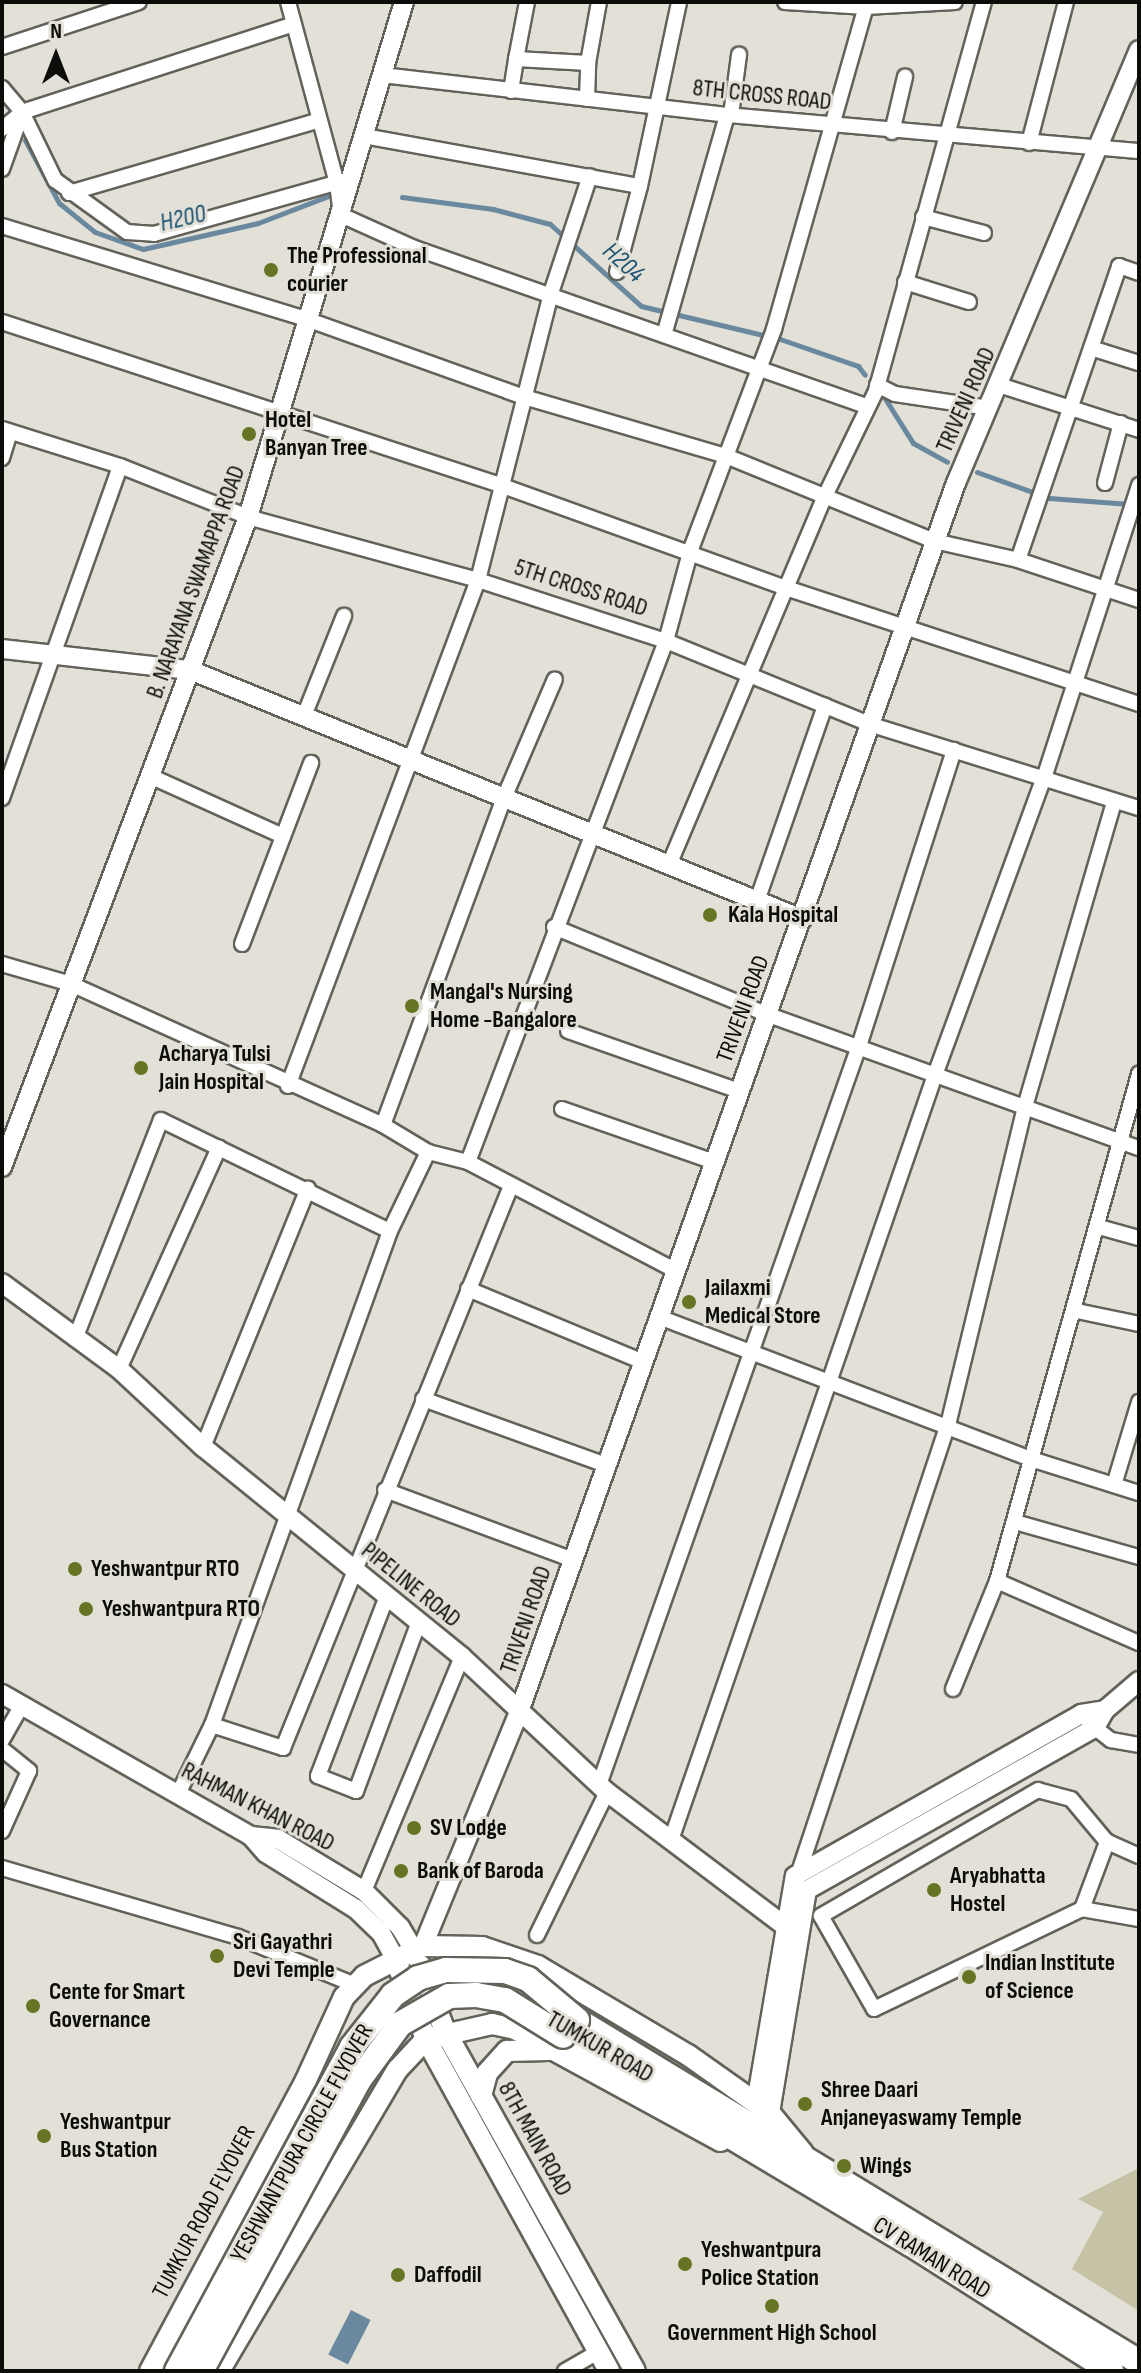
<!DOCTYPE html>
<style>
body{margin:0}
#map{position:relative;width:1141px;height:2373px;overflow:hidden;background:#e2e0d7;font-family:"Sofia Sans Condensed",sans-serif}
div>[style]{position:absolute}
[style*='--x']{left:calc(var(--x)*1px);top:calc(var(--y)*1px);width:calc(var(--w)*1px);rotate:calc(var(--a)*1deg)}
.green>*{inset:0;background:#c6c2a6}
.water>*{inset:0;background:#6a899e;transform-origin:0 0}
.stream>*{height:5px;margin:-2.5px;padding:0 2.5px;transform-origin:2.5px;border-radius:2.5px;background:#6a899e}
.roads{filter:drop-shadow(2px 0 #63625a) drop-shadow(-2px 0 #63625a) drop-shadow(0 2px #63625a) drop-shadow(0 -2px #63625a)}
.minor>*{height:14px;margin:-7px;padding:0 7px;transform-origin:7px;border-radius:7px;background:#fff}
.tertiary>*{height:18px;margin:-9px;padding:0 9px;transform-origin:9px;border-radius:9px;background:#fff}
.secondary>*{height:20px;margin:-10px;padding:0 10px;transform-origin:10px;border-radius:10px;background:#fff}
.trunk>*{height:24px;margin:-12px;padding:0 12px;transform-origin:12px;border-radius:12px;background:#fff}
.bridges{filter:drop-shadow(2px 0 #63625a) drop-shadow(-2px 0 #63625a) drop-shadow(0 2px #63625a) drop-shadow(0 -2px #63625a)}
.trunk-bridge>*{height:24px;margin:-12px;padding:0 12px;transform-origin:12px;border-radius:12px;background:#fff}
.dots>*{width:22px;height:22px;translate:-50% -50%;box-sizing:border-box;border:4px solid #e2e0d7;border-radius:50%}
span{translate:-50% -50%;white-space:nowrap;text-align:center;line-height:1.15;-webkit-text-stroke:6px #e2e0d7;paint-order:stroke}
.street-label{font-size:24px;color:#0c0c09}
.poi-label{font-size:24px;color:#0c0c09;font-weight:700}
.left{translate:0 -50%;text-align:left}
.water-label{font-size:26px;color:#1d5373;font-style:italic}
.frame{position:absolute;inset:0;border:4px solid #0c0c09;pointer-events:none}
.north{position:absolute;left:16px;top:16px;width:80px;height:80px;-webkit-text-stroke:6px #e2e0d7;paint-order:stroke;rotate:0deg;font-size:22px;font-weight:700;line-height:32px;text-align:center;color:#0c0c09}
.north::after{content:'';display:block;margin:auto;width:28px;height:36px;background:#0c0c09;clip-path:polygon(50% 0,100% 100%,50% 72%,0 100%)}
</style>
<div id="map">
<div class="green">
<i style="clip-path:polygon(1139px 2168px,1139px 2311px,1072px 2269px,1103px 2212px,1078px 2199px)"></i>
</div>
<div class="water">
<i style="left:351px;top:2310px;width:22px;height:50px;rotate:27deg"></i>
</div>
<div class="stream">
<i style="--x:25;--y:140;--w:72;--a:61.6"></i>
<i style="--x:59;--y:203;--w:46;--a:38.9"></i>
<i style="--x:95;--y:232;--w:51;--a:19.5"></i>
<i style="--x:143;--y:249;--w:118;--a:-12.7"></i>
<i style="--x:258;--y:223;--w:84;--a:-21"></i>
<i style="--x:402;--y:197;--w:92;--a:7.5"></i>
<i style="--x:493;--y:209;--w:59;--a:14.7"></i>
<i style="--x:550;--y:224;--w:122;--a:42"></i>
<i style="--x:641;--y:306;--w:143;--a:13.4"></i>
<i style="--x:780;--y:339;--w:83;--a:19.1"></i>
<i style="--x:858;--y:366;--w:11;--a:52"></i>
<i style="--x:884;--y:397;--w:54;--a:57.8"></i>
<i style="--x:913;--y:443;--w:39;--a:29"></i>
<i style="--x:977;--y:472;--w:77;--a:19.9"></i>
<i style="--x:1049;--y:498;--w:81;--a:4.2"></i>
</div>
<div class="roads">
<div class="minor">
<i style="--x:288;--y:2;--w:188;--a:74.9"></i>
<i style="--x:337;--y:183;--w:32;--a:83"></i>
<i style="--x:341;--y:215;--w:78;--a:24.3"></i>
<i style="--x:412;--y:247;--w:482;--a:19.3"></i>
<i style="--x:527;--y:2;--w:58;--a:100.9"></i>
<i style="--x:516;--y:59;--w:72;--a:3.2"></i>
<i style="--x:588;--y:63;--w:62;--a:-79.8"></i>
<i style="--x:785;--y:2;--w:81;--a:3.5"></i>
<i style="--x:866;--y:7;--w:89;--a:-3.2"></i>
<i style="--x:2;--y:47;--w:144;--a:-18.2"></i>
<i style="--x:382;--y:75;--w:347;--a:6.6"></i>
<i style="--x:727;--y:115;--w:414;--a:5"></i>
<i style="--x:2;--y:88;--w:31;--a:50"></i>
<i style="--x:22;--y:112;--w:76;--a:64.1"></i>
<i style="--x:55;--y:180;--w:89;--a:35.8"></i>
<i style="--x:127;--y:232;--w:27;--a:4"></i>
<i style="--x:154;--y:234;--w:196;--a:-15.7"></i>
<i style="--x:511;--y:91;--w:32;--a:-81"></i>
<i style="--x:587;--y:99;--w:36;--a:-88"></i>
<i style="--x:731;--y:115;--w:61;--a:-82.4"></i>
<i style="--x:2;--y:129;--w:26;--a:-40"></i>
<i style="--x:22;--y:112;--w:284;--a:-17.9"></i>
<i style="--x:892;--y:132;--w:57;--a:-76.7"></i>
<i style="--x:364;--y:136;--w:280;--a:10.3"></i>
<i style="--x:640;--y:186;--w:188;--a:-78"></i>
<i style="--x:1029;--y:143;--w:146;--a:-75.3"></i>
<i style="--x:2;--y:169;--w:59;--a:-70.3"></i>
<i style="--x:69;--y:193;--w:258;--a:-16.2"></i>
<i style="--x:923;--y:217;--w:63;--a:14.7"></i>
<i style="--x:2;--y:226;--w:321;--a:17"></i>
<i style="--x:309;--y:320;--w:228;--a:19.7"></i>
<i style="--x:524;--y:397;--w:210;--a:16.3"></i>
<i style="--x:726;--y:456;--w:225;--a:22.2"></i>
<i style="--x:934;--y:541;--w:86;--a:12.7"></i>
<i style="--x:1018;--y:560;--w:127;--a:18.3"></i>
<i style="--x:617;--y:272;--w:89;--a:-75"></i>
<i style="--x:905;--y:282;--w:67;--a:17.4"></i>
<i style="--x:2;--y:322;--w:524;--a:18.12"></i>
<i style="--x:500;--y:485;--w:304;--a:19.8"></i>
<i style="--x:786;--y:588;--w:372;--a:18.2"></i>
<i style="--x:664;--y:335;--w:229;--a:-74"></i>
<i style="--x:1091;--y:348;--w:50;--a:17.4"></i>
<i style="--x:877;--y:385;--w:20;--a:27"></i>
<i style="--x:895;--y:394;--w:95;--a:8.5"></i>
<i style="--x:999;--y:385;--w:147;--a:17.8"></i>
<i style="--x:2;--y:429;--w:124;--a:17.4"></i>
<i style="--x:120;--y:466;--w:138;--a:21.7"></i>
<i style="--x:248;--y:517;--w:238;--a:15.3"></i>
<i style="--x:478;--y:580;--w:198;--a:18"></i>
<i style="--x:666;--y:641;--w:222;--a:22.2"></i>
<i style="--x:872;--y:725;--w:280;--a:17.3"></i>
<i style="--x:2;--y:458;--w:27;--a:-73"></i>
<i style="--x:1105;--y:483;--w:62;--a:-75.1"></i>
<i style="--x:1018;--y:560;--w:311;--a:-71"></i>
<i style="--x:1119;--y:266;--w:21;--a:19"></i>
<i style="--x:304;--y:716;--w:108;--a:-68.2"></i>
<i style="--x:150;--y:776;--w:146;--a:24.3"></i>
<i style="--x:2;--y:798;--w:352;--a:-70.4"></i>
<i style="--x:669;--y:865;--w:401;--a:-67.1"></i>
<i style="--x:825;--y:496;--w:117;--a:-64.1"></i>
<i style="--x:876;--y:391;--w:404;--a:-74.5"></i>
<i style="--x:757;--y:901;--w:207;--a:-70.8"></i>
<i style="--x:554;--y:927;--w:229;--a:22.3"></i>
<i style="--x:766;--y:1014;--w:396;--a:19.8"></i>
<i style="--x:242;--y:944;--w:194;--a:-69.1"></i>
<i style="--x:2;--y:964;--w:72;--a:16.2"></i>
<i style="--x:71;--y:984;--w:342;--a:24.3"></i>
<i style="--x:383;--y:1125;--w:52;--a:31"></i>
<i style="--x:428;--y:1152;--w:41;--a:14"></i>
<i style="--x:468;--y:1162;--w:233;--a:27.6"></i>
<i style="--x:568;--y:1031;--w:181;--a:19.3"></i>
<i style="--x:288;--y:1086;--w:540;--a:-69.42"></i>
<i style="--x:478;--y:580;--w:296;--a:-75.7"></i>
<i style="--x:551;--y:293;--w:123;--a:-71.6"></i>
<i style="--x:562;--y:1109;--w:161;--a:19.2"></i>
<i style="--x:383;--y:1125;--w:349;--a:-69.7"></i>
<i style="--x:504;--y:798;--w:129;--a:-66.8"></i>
<i style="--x:468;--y:1162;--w:557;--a:-69.19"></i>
<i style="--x:666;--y:641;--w:95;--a:-74.8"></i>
<i style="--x:691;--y:549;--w:235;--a:-69.3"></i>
<i style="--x:774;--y:329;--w:340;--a:-74.1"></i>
<i style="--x:1099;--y:1227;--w:41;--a:15.4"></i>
<i style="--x:468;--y:1289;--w:190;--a:22.6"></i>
<i style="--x:1077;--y:1311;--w:63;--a:11.8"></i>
<i style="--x:659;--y:1317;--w:398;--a:20.9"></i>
<i style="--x:1031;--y:1459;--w:113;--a:17.5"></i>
<i style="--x:75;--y:1339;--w:235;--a:-68.6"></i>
<i style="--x:161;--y:1120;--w:254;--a:25.9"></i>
<i style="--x:119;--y:1369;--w:243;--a:-65.7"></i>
<i style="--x:423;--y:1399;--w:195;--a:19.8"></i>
<i style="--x:203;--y:1447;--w:279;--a:-67.9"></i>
<i style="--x:1114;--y:1485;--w:87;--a:-73.2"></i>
<i style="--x:385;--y:1490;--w:201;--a:20.4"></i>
<i style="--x:1015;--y:1522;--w:129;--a:15.8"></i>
<i style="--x:997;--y:1581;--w:155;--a:23.6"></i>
<i style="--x:387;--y:1596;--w:193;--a:111"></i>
<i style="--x:318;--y:1776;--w:41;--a:21.5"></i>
<i style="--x:356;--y:1791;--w:180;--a:-69.6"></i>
<i style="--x:953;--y:1689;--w:117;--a:-67.8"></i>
<i style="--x:997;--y:1581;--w:527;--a:-74.35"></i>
<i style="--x:1089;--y:1723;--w:28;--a:38"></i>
<i style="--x:1111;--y:1740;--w:28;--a:10"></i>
<i style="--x:212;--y:1725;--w:75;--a:17.9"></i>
<i style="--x:283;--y:1748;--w:604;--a:-67.93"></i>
<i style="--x:2;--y:1740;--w:40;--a:-60.3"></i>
<i style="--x:2;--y:1749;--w:35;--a:39"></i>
<i style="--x:29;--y:1771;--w:66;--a:114.2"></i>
<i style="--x:599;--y:1785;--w:783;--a:-70.62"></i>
<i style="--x:859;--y:1046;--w:311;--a:-72.2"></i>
<i style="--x:178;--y:1794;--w:77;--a:-63.8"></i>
<i style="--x:212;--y:1725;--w:525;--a:-70.18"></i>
<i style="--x:390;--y:1231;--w:88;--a:-64.3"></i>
<i style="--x:671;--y:1840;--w:809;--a:-70.96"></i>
<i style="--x:935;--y:1075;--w:320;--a:-69.9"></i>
<i style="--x:1045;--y:775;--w:305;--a:-72"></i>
<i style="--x:1139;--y:1856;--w:35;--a:-156"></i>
<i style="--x:1107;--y:1842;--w:56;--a:-129.9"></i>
<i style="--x:1071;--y:1799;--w:34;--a:-165"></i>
<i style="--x:1038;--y:1790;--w:251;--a:149.9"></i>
<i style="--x:821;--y:1916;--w:107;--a:60.3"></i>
<i style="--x:874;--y:2009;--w:231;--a:-25.7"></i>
<i style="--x:1082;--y:1909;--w:58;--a:10"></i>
<i style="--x:2;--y:1868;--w:246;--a:16.3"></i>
<i style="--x:238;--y:1937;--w:126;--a:22.3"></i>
<i style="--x:797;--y:1878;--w:478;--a:-71.6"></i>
<i style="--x:948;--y:1425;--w:324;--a:-76.4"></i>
<i style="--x:1024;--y:1110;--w:320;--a:-73.7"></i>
<i style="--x:364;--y:1891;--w:254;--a:-67.3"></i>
<i style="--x:1082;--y:1909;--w:72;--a:-69.5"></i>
<i style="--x:537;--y:1935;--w:159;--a:-63.9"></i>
<i style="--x:565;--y:2371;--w:38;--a:-30"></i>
</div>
<div class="tertiary">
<i style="--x:2;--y:649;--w:189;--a:6.4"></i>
<i style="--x:190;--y:670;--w:661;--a:22.14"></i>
<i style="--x:2;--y:1167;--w:695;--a:-69.27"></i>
<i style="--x:248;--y:517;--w:538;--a:-73.15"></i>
<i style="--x:2;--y:1283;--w:145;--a:36.3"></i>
<i style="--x:119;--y:1369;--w:115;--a:42.9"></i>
<i style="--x:203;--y:1447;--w:333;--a:39"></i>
<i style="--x:462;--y:1657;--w:198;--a:43"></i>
<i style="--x:607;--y:1792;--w:224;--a:37"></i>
<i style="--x:2;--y:1694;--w:287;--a:29.7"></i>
<i style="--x:251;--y:1836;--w:27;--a:6"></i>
<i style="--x:278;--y:1839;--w:100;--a:31.2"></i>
<i style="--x:364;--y:1891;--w:51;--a:45"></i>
<i style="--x:400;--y:1927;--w:27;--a:59"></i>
<i style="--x:251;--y:1836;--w:23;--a:49"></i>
<i style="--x:266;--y:1853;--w:106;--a:31.9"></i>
<i style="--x:356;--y:1909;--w:35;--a:44"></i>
<i style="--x:381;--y:1933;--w:29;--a:61"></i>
<i style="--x:423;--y:1946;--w:253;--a:-67.7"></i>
<i style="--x:519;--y:1712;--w:1304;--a:-70.43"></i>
<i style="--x:956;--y:483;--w:470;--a:-67.1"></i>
<i style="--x:756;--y:2103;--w:230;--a:-80.3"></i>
<i style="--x:795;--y:1876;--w:329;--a:-29.5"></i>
<i style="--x:1081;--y:1714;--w:24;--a:-9"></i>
<i style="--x:770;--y:2113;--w:226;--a:-80.6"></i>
<i style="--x:807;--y:1890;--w:330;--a:-29.4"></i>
<i style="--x:1095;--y:1728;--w:21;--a:-61"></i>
<i style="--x:1105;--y:1710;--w:45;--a:-40.5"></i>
</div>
<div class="secondary">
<i style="--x:395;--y:1958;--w:87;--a:69.1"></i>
<i style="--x:426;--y:2039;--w:379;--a:61.1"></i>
<i style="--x:420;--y:1965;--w:71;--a:69.3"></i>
<i style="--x:445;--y:2031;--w:389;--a:60.8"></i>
<i style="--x:481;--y:2096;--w:24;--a:-75"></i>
<i style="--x:487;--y:2073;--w:30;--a:-48"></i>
<i style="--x:507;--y:2051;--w:42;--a:-1.4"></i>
<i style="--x:150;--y:2371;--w:330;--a:-61.8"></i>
<i style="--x:306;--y:2080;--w:91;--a:-65.4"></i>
<i style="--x:344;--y:1997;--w:29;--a:-46"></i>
<i style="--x:364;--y:1976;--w:66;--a:-27"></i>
<i style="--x:423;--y:1946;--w:59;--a:1"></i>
<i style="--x:482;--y:1947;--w:59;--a:18.7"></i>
<i style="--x:538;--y:1966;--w:174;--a:30.7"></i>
<i style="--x:688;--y:2055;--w:100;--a:35.3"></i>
<i style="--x:770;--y:2113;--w:52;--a:50.5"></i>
<i style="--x:219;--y:2371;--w:350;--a:-59.4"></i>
<i style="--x:397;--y:2070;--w:42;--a:-46.9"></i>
<i style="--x:426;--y:2039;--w:68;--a:-12.8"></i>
<i style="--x:492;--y:2024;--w:24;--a:12"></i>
<i style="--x:515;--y:2029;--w:234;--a:28.6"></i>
</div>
<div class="trunk">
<i style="--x:577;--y:2020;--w:658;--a:31.32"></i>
<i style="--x:563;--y:2036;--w:405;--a:30.9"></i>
<i style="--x:911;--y:2244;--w:237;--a:32.4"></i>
</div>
</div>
<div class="bridges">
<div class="trunk-bridge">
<i style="--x:177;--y:2371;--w:368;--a:-61.6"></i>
<i style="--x:352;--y:2047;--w:66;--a:-51.7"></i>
<i style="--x:393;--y:1995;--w:30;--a:-34"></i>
<i style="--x:418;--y:1978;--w:29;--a:-16"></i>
<i style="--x:446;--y:1970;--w:59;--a:1"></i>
<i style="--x:505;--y:1971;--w:24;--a:19"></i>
<i style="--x:528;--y:1979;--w:64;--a:39.9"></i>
<i style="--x:201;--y:2371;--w:331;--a:-61.5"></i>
<i style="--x:359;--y:2080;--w:69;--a:-53.8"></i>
<i style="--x:400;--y:2024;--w:56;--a:-29.7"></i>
<i style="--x:449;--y:1996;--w:27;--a:-2"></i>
<i style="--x:476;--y:1995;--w:29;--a:10"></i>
<i style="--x:505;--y:2000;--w:68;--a:31.8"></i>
</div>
</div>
<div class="dots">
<i style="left:271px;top:270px;background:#657523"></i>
<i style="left:249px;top:434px;background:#657523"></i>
<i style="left:710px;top:915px;background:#657523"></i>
<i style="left:412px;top:1006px;background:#657523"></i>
<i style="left:141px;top:1068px;background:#657523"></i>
<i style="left:689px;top:1302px;background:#657523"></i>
<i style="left:75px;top:1569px;background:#657523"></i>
<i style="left:86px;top:1609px;background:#657523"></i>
<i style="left:414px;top:1828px;background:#657523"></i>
<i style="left:401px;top:1871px;background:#657523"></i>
<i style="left:934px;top:1890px;background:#657523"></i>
<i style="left:217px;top:1956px;background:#657523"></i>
<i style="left:969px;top:1977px;background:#657523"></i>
<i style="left:33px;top:2006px;background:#657523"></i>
<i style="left:805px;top:2104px;background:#657523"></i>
<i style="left:44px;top:2136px;background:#657523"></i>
<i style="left:844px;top:2166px;background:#657523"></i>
<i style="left:685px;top:2264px;background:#657523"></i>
<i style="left:398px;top:2275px;background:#657523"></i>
<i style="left:772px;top:2306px;background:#657523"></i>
</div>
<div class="street-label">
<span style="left:762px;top:95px;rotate:6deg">8TH CROSS ROAD</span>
<span style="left:966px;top:400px;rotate:-66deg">TRIVENI ROAD</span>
<span style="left:196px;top:582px;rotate:-70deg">B. NARAYANA SWAMAPPA ROAD</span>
<span style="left:581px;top:588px;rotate:18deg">5TH CROSS ROAD</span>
<span style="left:743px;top:1009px;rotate:-70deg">TRIVENI ROAD</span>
<span style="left:411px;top:1585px;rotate:39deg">PIPELINE ROAD</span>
<span style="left:526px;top:1620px;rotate:-71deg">TRIVENI ROAD</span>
<span style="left:258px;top:1807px;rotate:27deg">RAHMAN KHAN ROAD</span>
<span style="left:600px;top:2047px;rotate:30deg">TUMKUR ROAD</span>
<span style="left:535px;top:2139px;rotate:61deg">8TH MAIN ROAD</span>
<span style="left:302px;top:2143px;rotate:-61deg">YESHWANTPURA CIRCLE FLYOVER</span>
<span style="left:204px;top:2212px;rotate:-62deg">TUMKUR ROAD FLYOVER</span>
<span style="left:932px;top:2258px;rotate:32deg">CV RAMAN ROAD</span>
</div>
<div class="poi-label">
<span class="left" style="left:287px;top:270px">The Professional<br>courier</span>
<span class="left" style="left:265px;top:434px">Hotel<br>Banyan Tree</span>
<span class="left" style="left:728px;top:915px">Kala Hospital</span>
<span class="left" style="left:430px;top:1006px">Mangal's Nursing<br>Home -Bangalore</span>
<span class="left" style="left:159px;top:1068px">Acharya Tulsi<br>Jain Hospital</span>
<span class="left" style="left:705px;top:1302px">Jailaxmi<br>Medical Store</span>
<span class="left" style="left:91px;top:1569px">Yeshwantpur RTO</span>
<span class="left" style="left:102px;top:1609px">Yeshwantpura RTO</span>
<span class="left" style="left:430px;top:1828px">SV Lodge</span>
<span class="left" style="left:417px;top:1871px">Bank of Baroda</span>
<span class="left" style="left:950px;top:1890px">Aryabhatta<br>Hostel</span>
<span class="left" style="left:233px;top:1956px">Sri Gayathri<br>Devi Temple</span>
<span class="left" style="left:985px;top:1977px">Indian Institute<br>of Science</span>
<span class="left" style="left:49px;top:2006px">Cente for Smart<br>Governance</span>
<span class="left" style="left:821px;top:2104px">Shree Daari<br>Anjaneyaswamy Temple</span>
<span class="left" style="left:60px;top:2136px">Yeshwantpur<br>Bus Station</span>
<span class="left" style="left:860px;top:2166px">Wings</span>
<span class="left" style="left:701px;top:2264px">Yeshwantpura<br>Police Station</span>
<span class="left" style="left:414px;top:2275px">Daffodil</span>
<span style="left:772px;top:2333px">Government High School</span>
</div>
<div class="water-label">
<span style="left:183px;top:219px;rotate:-13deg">H200</span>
<span style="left:623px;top:263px;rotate:42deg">H204</span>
</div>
<div class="frame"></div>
<div class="north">N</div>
</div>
